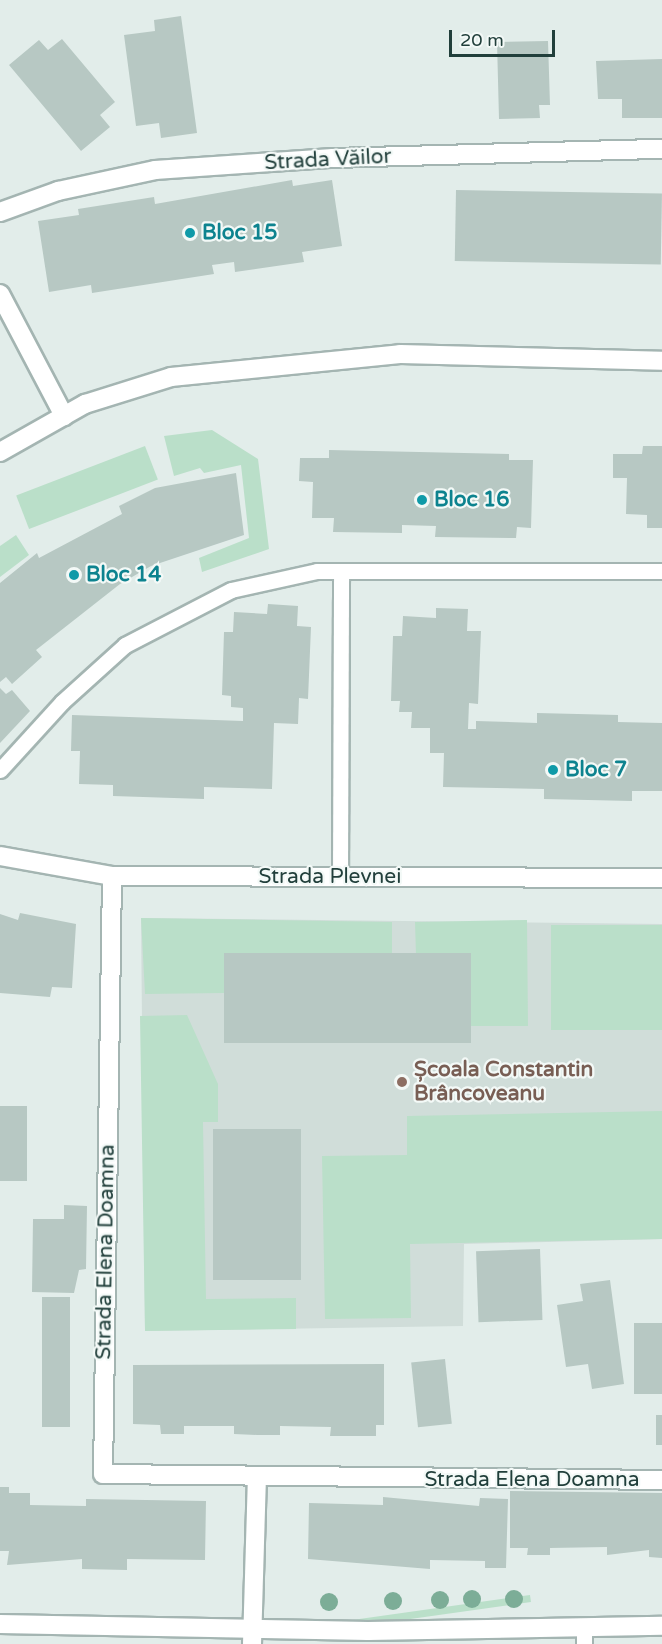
<!DOCTYPE html>
<meta charset="utf-8">
<style>
body{margin:0}
#map{position:relative;width:662px;height:1644px;overflow:hidden;background:#e2edea;font-family:"Varela Round",sans-serif}
div>[style]{position:absolute}
[style*='--x']{left:calc(var(--x)*1px);top:calc(var(--y)*1px);width:calc(var(--w)*1px);rotate:calc(var(--a)*1deg)}
.built>*{inset:0;background:#d0ddd9}
.green>*{inset:0;background:#badfc9;transform-origin:0 0}
.building>*{inset:0;background:#b7c8c3;transform-origin:0 0}
.roads{filter:drop-shadow(2px 0 #a4b5b2) drop-shadow(-2px 0 #a4b5b2) drop-shadow(0 2px #a4b5b2) drop-shadow(0 -2px #a4b5b2)}
.service>*{height:15px;margin:-7.5px;padding:0 7.5px;transform-origin:7.5px;border-radius:7.5px;background:#fff}
.minor>*{height:18px;margin:-9px;padding:0 9px;transform-origin:9px;border-radius:9px;background:#fff}
.tertiary>*{height:18px;margin:-9px;padding:0 9px;transform-origin:9px;border-radius:9px;background:#fff}
.trees>*{width:18px;height:18px;margin:-9px;border-radius:50%;background:#7cad97}
.dots>*{width:16px;height:16px;translate:-50% -50%;box-sizing:border-box;border:3px solid #f3f9f7;border-radius:50%}
span{translate:-50% -50%;white-space:nowrap;text-align:center;line-height:1.15;-webkit-text-stroke:4.5px #f3f9f7;paint-order:stroke}
.street-label{font-size:21px;color:#213f3b}
.culture-label{font-size:21px;color:#0d838f;font-weight:700}
.left{translate:0 -50%;text-align:left}
.education-label{font-size:21px;color:#785e54;font-weight:700}
.scale{position:absolute;left:449px;top:30px;width:106px;height:27px;box-sizing:border-box;border:3px solid #213f3b;border-top:0;padding-left:8px;font-size:18px;line-height:21px;white-space:nowrap;color:#213f3b;-webkit-text-stroke:4px #f3f9f7;paint-order:stroke}
</style>
<div id="map">
<div class="built">
<i style="clip-path:polygon(141px 918px,662px 924px,662px 1239px,464px 1244px,463px 1326px,145px 1331px)"></i>
</div>
<div class="green">
<i style="clip-path:polygon(212px 430px,258px 459px,269px 549px,202px 572px,199px 558px,249px 538px,241px 465px,204px 473px,200px 468px,174px 476px,164px 436px)"></i>
<i style="left:145px;top:446px;width:36px;height:138px;rotate:69deg"></i>
<i style="clip-path:polygon(16px 535px,29px 555px,0 577px,0 546px)"></i>
<i style="clip-path:polygon(141px 918px,392px 922px,392px 954px,224px 953px,224px 993px,145px 994px)"></i>
<i style="clip-path:polygon(527px 920px,528px 1026px,470px 1026px,471px 955px,416px 955px,415px 922px)"></i>
<i style="left:662px;top:925px;width:105px;height:111px;rotate:90deg"></i>
<i style="clip-path:polygon(187px 1015px,218px 1084px,218px 1122px,203px 1122px,206px 1299px,296px 1298px,296px 1329px,145px 1331px,140px 1016px)"></i>
<i style="clip-path:polygon(662px 1111px,662px 1239px,410px 1244px,411px 1318px,325px 1319px,322px 1156px,407px 1155px,407px 1116px)"></i>
<i style="left:530px;top:1595px;width:7px;height:217px;rotate:82deg"></i>
</div>
<div class="building">
<i style="clip-path:polygon(181px 16px,197px 133px,161px 138px,159px 123px,136px 126px,124px 35px,155px 31px,154px 20px)"></i>
<i style="clip-path:polygon(62px 39px,115px 102px,100px 115px,110px 127px,81px 151px,9px 65px,39px 40px,48px 50px)"></i>
<i style="clip-path:polygon(548px 41px,550px 105px,539px 105px,540px 118px,499px 119px,497px 42px)"></i>
<i style="clip-path:polygon(662px 59px,662px 118px,622px 118px,622px 99px,598px 99px,596px 61px)"></i>
<i style="clip-path:polygon(292px 180px,293px 186px,332px 180px,342px 246px,302px 252px,304px 262px,235px 272px,234px 262px,212px 265px,214px 274px,92px 293px,91px 285px,49px 292px,38px 221px,79px 215px,78px 209px,154px 197px,155px 204px)"></i>
<i style="left:456px;top:190px;width:206px;height:71px;rotate:1deg"></i>
<i style="clip-path:polygon(643px 446px,662px 446px,662px 528px,647px 528px,647px 515px,626px 514px,627px 478px,613px 478px,613px 454px,642px 454px)"></i>
<i style="clip-path:polygon(329px 450px,509px 454px,509px 460px,533px 460px,531px 528px,517px 527px,516px 538px,435px 537px,436px 526px,402px 525px,402px 533px,333px 532px,334px 518px,312px 518px,313px 482px,299px 481px,300px 458px,329px 458px)"></i>
<i style="clip-path:polygon(236px 473px,244px 535px,151px 566px,120px 584px,36px 650px,42px 657px,12px 684px,6px 677px,0 682px,0 583px,37px 553px,39px 558px,122px 514px,119px 506px,155px 488px)"></i>
<i style="clip-path:polygon(268px 604px,298px 606px,297px 626px,311px 627px,308px 699px,299px 698px,298px 724px,274px 723px,272px 789px,204px 787px,204px 799px,113px 796px,113px 785px,79px 784px,80px 751px,71px 751px,72px 715px,243px 721px,243px 708px,231px 707px,231px 696px,222px 695px,224px 632px,233px 632px,234px 612px,267px 614px)"></i>
<i style="clip-path:polygon(436px 608px,468px 609px,467px 631px,481px 631px,478px 704px,469px 703px,468px 729px,476px 729px,476px 721px,537px 723px,537px 713px,618px 715px,618px 722px,662px 723px,662px 791px,632px 791px,632px 801px,544px 799px,544px 789px,443px 787px,444px 753px,430px 753px,430px 728px,411px 728px,412px 712px,399px 712px,400px 701px,391px 701px,393px 636px,402px 636px,403px 616px,436px 618px)"></i>
<i style="clip-path:polygon(0 688px,6px 694px,12px 690px,30px 711px,0 743px)"></i>
<i style="clip-path:polygon(20px 913px,76px 924px,72px 988px,52px 987px,50px 997px,0 993px,0 914px,18px 920px)"></i>
<i style="left:224px;top:953px;width:247px;height:90px"></i>
<i style="left:0;top:1106px;width:27px;height:75px"></i>
<i style="left:213px;top:1129px;width:88px;height:151px"></i>
<i style="clip-path:polygon(64px 1205px,87px 1206px,86px 1269px,79px 1270px,74px 1293px,32px 1292px,33px 1219px,64px 1219px)"></i>
<i style="left:540px;top:1249px;width:71px;height:64px;rotate:88deg"></i>
<i style="clip-path:polygon(610px 1280px,624px 1384px,592px 1389px,588px 1364px,566px 1367px,557px 1305px,583px 1301px,580px 1284px)"></i>
<i style="left:42px;top:1297px;width:28px;height:130px"></i>
<i style="left:662px;top:1323px;width:71px;height:28px;rotate:90deg"></i>
<i style="left:445px;top:1359px;width:65px;height:34px;rotate:84deg"></i>
<i style="clip-path:polygon(384px 1364px,384px 1425px,376px 1425px,376px 1436px,330px 1436px,331px 1427px,280px 1426px,280px 1435px,257px 1435px,234px 1434px,234px 1426px,184px 1426px,184px 1434px,161px 1434px,160px 1425px,133px 1424px,133px 1365px)"></i>
<i style="left:656px;top:1415px;width:6px;height:30px"></i>
<i style="clip-path:polygon(0 1487px,9px 1487px,9px 1493px,30px 1493px,30px 1505px,86px 1506px,86px 1499px,206px 1501px,205px 1560px,127px 1559px,127px 1570px,82px 1569px,82px 1559px,7px 1565px,9px 1551px,0 1551px)"></i>
<i style="clip-path:polygon(510px 1491px,662px 1493px,662px 1558px,649px 1557px,649px 1550px,607px 1555px,607px 1547px,550px 1548px,550px 1555px,527px 1555px,528px 1548px,510px 1548px)"></i>
<i style="clip-path:polygon(383px 1497px,479px 1506px,480px 1498px,508px 1499px,506px 1568px,485px 1568px,485px 1561px,430px 1560px,430px 1569px,308px 1559px,309px 1503px,383px 1505px)"></i>
</div>
<div class="roads">
<div class="service">
<i style="--x:0;--y:770;--w:92;--a:-47.6"></i>
<i style="--x:62;--y:702;--w:85;--a:-42.1"></i>
<i style="--x:125;--y:645;--w:119;--a:-27.4"></i>
<i style="--x:231;--y:590;--w:88;--a:-12.5"></i>
<i style="--x:317;--y:571;--w:345;--a:0"></i>
<i style="--x:340;--y:877;--w:306;--a:-89.8"></i>
<i style="--x:584;--y:1644;--w:17;--a:-90"></i>
</div>
<div class="minor">
<i style="--x:0;--y:212;--w:62;--a:-19.9"></i>
<i style="--x:58;--y:191;--w:99;--a:-12.2"></i>
<i style="--x:155;--y:170;--w:178;--a:-3.9"></i>
<i style="--x:333;--y:158;--w:329;--a:-1.6"></i>
<i style="--x:0;--y:294;--w:138;--a:62.3"></i>
<i style="--x:0;--y:856;--w:114;--a:10.1"></i>
<i style="--x:112;--y:876;--w:550;--a:0.21"></i>
<i style="--x:112;--y:876;--w:598;--a:90.86"></i>
<i style="--x:103;--y:1474;--w:559;--a:0.61"></i>
<i style="--x:252;--y:1644;--w:165;--a:-88.3"></i>
</div>
<div class="tertiary">
<i style="--x:0;--y:452;--w:98;--a:-29.5"></i>
<i style="--x:85;--y:404;--w:90;--a:-17.4"></i>
<i style="--x:171;--y:377;--w:230;--a:-5.7"></i>
<i style="--x:400;--y:354;--w:262;--a:1.5"></i>
<i style="--x:0;--y:1624;--w:368;--a:1.1"></i>
<i style="--x:368;--y:1631;--w:294;--a:-1"></i>
</div>
</div>
<div class="trees">
<i style="left:472px;top:1599px"></i>
<i style="left:514px;top:1599px"></i>
<i style="left:440px;top:1600px"></i>
<i style="left:393px;top:1601px"></i>
<i style="left:329px;top:1602px"></i>
</div>
<div class="dots">
<i style="left:190px;top:233px;background:#0f9aa8"></i>
<i style="left:422px;top:500px;background:#0f9aa8"></i>
<i style="left:74px;top:575px;background:#0f9aa8"></i>
<i style="left:553px;top:770px;background:#0f9aa8"></i>
<i style="left:402px;top:1082px;background:#8d6e63"></i>
</div>
<div class="street-label">
<span style="left:328px;top:160px;rotate:-3deg">Strada Văilor</span>
<span style="left:330px;top:877px">Strada Plevnei</span>
<span style="left:106px;top:1252px;rotate:-89deg">Strada Elena Doamna</span>
<span style="left:532px;top:1480px">Strada Elena Doamna</span>
</div>
<div class="culture-label">
<span class="left" style="left:202px;top:233px">Bloc 15</span>
<span class="left" style="left:434px;top:500px">Bloc 16</span>
<span class="left" style="left:86px;top:575px">Bloc 14</span>
<span class="left" style="left:565px;top:770px">Bloc 7</span>
</div>
<div class="education-label">
<span class="left" style="left:414px;top:1082px">Școala Constantin<br>Brâncoveanu</span>
</div>
<div class="scale">20 m</div>
</div>
